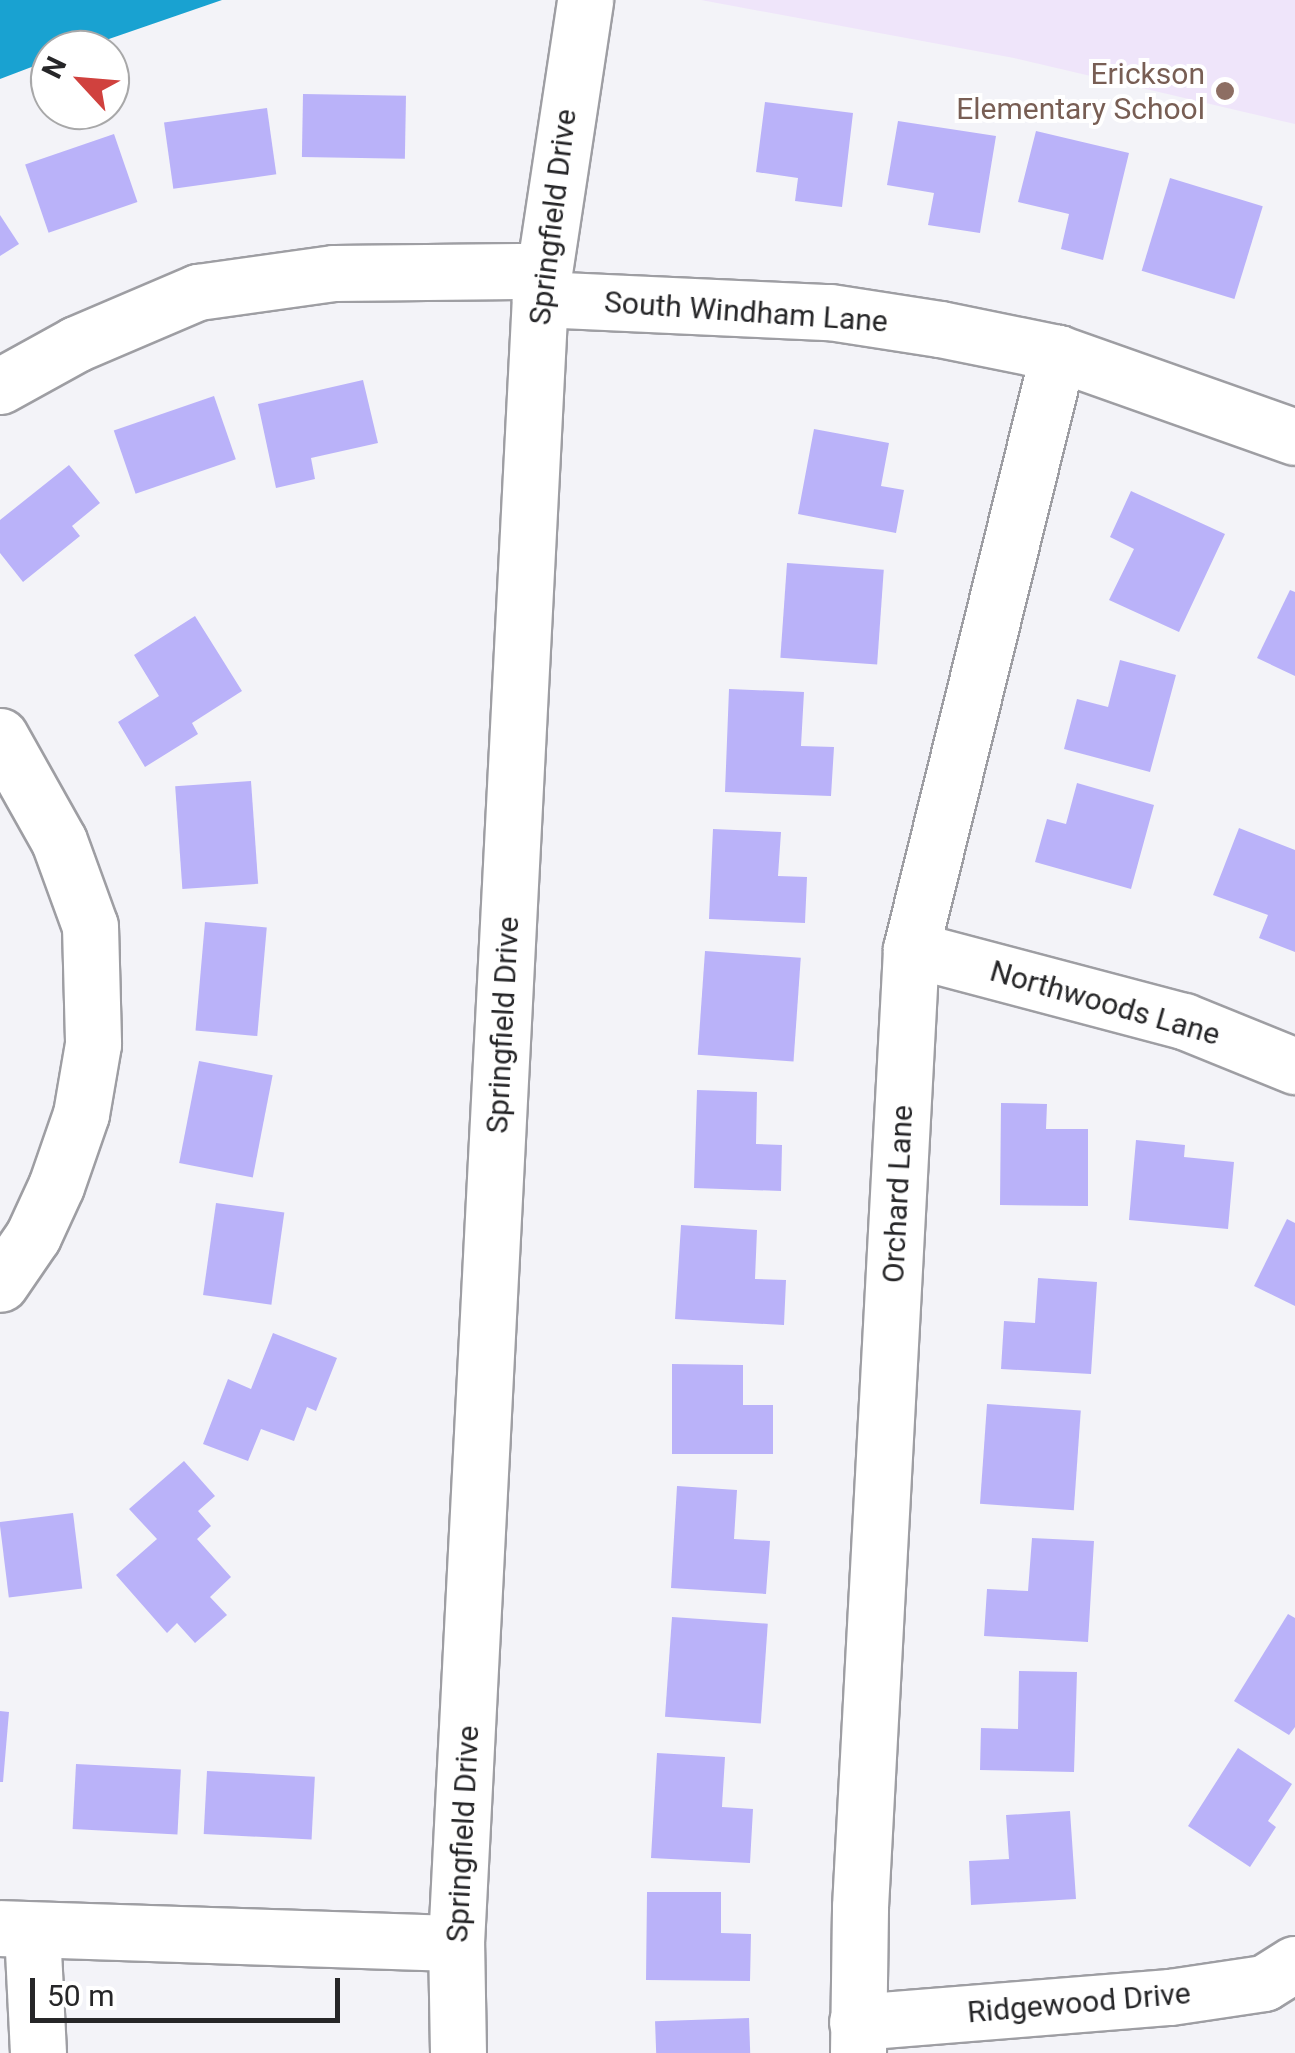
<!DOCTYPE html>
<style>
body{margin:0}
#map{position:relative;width:1295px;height:2053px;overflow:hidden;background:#f3f3f8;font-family:Roboto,sans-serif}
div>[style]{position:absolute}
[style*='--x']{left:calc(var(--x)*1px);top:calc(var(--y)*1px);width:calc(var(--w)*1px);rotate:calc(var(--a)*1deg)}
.education>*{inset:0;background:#efe5fa}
.water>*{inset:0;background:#19a2d1}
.building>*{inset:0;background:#bab2f9;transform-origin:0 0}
.roads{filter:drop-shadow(2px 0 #9e9ea3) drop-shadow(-2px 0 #9e9ea3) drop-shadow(0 2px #9e9ea3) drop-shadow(0 -2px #9e9ea3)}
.minor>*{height:55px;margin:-27.5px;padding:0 27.5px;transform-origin:27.5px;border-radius:27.5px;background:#fff}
.dots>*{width:28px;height:28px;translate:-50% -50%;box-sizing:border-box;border:5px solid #fff;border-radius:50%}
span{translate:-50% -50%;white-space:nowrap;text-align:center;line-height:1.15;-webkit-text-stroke:8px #fff;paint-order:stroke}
.education-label{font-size:30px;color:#785e54}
.right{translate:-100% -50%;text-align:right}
.street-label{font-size:30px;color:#262628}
.north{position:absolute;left:30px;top:30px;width:100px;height:100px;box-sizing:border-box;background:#fff;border:2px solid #a8a8a9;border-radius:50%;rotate:296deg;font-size:28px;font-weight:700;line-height:40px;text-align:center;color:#262628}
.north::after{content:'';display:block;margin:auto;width:35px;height:45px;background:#d0413e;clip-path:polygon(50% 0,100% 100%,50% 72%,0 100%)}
.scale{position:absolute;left:30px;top:1978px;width:310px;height:45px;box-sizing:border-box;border:5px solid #262628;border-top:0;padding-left:12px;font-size:30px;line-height:35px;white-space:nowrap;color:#262628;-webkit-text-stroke:8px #fff;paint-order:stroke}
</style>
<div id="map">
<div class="education">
<i style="clip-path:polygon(701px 0,1295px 0,1295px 124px,1014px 58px)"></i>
</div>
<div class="water">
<i style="clip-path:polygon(0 0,222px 0,77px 50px,50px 50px,50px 60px,0 79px)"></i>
</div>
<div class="building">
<i style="left:303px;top:94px;width:103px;height:63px;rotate:1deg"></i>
<i style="clip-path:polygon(765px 102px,853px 113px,842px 207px,795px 201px,798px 178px,756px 172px)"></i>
<i style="left:267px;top:108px;width:67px;height:104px;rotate:82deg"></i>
<i style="clip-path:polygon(898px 121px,996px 136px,980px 233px,928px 225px,934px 193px,887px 185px)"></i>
<i style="clip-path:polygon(1036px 131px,1129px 153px,1103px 260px,1061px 249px,1069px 214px,1018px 202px)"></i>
<i style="left:114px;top:134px;width:72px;height:94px;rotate:71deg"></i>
<i style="left:1170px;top:178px;width:97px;height:97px;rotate:17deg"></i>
<i style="clip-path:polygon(0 215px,19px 244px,0 256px)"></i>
<i style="clip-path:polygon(363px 380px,378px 443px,311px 458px,315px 479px,276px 488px,258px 404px)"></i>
<i style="left:214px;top:396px;width:67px;height:106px;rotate:71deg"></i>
<i style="clip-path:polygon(814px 429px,889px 443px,881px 486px,904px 490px,896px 533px,798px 514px)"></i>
<i style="clip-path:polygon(69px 465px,100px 503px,72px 526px,80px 536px,23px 582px,0 553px,0 520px)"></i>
<i style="clip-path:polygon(1131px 491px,1225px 534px,1179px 632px,1109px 600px,1134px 549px,1110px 537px)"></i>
<i style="left:787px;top:563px;width:97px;height:95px;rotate:4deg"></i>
<i style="clip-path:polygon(1290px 590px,1295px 592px,1295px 676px,1257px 658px)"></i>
<i style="clip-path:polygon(195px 616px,242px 691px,192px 723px,198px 734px,145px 767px,118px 722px,159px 696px,134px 655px)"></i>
<i style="clip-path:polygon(1120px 660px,1176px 675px,1150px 772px,1064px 749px,1077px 699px,1108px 707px)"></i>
<i style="clip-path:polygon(729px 689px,804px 692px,801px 746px,834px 747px,831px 796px,725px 792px)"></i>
<i style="left:251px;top:781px;width:103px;height:76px;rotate:86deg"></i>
<i style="clip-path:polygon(1077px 783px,1154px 805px,1131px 889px,1035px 862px,1047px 819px,1066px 824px)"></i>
<i style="clip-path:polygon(1239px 828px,1295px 850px,1295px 952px,1259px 938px,1268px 915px,1213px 895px)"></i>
<i style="clip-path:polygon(713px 829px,781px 832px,778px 876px,807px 877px,805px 923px,709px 919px)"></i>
<i style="left:205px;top:922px;width:62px;height:109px;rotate:5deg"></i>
<i style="left:705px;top:951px;width:96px;height:104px;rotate:4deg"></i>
<i style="left:199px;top:1061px;width:75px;height:104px;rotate:11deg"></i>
<i style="clip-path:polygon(697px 1090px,757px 1092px,756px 1144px,782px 1145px,781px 1191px,694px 1188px)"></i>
<i style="clip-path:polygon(1001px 1103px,1047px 1104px,1046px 1129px,1088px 1129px,1088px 1206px,1000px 1205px)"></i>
<i style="clip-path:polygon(1136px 1140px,1185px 1145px,1184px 1157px,1234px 1162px,1228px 1229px,1129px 1220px)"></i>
<i style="left:216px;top:1203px;width:69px;height:93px;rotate:8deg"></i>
<i style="clip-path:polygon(1287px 1219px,1295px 1223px,1295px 1306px,1254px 1286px)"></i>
<i style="clip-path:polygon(681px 1225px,757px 1230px,755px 1279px,786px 1280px,784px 1325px,675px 1319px)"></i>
<i style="clip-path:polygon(1038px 1278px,1097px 1282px,1091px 1374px,1001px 1369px,1004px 1321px,1035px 1323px)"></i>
<i style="clip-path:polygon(273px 1333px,337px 1358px,316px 1411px,307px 1407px,294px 1441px,261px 1429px,248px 1461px,203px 1444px,228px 1379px,251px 1389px)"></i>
<i style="clip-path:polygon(672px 1364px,743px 1365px,743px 1405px,773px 1405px,773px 1454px,672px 1454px)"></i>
<i style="left:987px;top:1404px;width:94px;height:100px;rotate:4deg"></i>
<i style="clip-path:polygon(184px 1461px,215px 1496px,198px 1511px,211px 1526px,197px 1539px,231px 1577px,210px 1597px,227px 1615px,195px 1643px,177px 1623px,167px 1633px,116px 1575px,157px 1539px,129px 1509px)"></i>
<i style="clip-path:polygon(677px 1486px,737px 1490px,734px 1539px,770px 1541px,766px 1594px,671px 1588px)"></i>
<i style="left:73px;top:1513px;width:76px;height:74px;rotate:83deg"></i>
<i style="clip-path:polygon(1032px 1538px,1094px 1541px,1088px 1642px,984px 1636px,987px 1589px,1028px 1591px)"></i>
<i style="clip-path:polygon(1288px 1614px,1295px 1618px,1295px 1727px,1289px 1735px,1234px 1701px)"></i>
<i style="left:672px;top:1617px;width:96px;height:100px;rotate:4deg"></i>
<i style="clip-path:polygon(1019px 1671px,1077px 1672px,1074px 1772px,980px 1770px,981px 1728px,1018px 1729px)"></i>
<i style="clip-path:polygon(0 1711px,9px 1712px,3px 1782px,0 1782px)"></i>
<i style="clip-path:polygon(1238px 1748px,1292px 1784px,1268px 1821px,1276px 1827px,1250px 1867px,1188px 1826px)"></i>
<i style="clip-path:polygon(657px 1753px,725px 1757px,722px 1807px,753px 1809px,750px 1863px,651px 1858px)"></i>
<i style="left:76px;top:1764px;width:105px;height:65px;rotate:3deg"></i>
<i style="left:207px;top:1771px;width:108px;height:63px;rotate:3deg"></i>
<i style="clip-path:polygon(1070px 1811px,1076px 1899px,971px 1905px,969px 1861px,1009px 1859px,1006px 1815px)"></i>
<i style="clip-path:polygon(647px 1892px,721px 1892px,721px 1933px,751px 1934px,750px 1981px,646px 1980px)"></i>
<i style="left:749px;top:2018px;width:35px;height:94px;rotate:88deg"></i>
</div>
<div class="roads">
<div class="minor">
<i style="--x:540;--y:299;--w:290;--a:2.6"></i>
<i style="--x:830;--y:312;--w:111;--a:8.8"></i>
<i style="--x:940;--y:329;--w:120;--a:11.5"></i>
<i style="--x:1058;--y:353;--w:251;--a:19.5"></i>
<i style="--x:0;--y:386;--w:87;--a:-28.9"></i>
<i style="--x:76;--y:344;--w:133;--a:-23.1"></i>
<i style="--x:198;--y:292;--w:137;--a:-8"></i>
<i style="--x:334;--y:273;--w:208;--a:-0.6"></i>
<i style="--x:0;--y:736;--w:120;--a:60.7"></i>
<i style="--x:59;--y:841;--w:90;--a:70"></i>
<i style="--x:90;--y:926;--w:118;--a:88.5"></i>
<i style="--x:93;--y:1044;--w:71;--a:99.7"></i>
<i style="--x:81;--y:1114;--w:76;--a:109.1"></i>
<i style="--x:56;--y:1186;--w:55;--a:114.7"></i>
<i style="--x:33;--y:1236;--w:58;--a:124.5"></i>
<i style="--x:911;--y:949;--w:282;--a:14.8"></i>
<i style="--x:1184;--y:1021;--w:120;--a:22.1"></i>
<i style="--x:0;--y:1928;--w:456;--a:1.9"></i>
<i style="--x:32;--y:1930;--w:123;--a:87.2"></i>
<i style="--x:857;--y:2022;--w:314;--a:-4.6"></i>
<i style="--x:1170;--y:1997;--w:95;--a:-8.5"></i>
<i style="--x:1264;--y:1983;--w:36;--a:-32"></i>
<i style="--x:458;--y:2053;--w:110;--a:-91"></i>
<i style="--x:456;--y:1943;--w:1646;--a:-87.08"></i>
<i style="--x:540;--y:299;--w:302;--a:-81.4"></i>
<i style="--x:858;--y:2053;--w:146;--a:-89.2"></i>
<i style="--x:860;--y:1907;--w:959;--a:-86.95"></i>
<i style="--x:911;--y:949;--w:614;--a:-76.14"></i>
</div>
</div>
<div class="dots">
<i style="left:1225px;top:91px;background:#8d6e63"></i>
</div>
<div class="education-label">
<span class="right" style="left:1205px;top:91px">Erickson<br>Elementary School</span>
</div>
<div class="street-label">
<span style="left:553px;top:217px;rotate:-83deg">Springfield Drive</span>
<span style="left:746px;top:312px;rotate:4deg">South Windham Lane</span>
<span style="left:1105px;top:1003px;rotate:16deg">Northwoods Lane</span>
<span style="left:503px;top:1025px;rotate:-87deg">Springfield Drive</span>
<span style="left:898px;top:1194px;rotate:-87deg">Orchard Lane</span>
<span style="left:463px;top:1834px;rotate:-87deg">Springfield Drive</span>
<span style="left:1079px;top:2003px;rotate:-5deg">Ridgewood Drive</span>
</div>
<div class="north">N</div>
<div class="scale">50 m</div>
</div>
